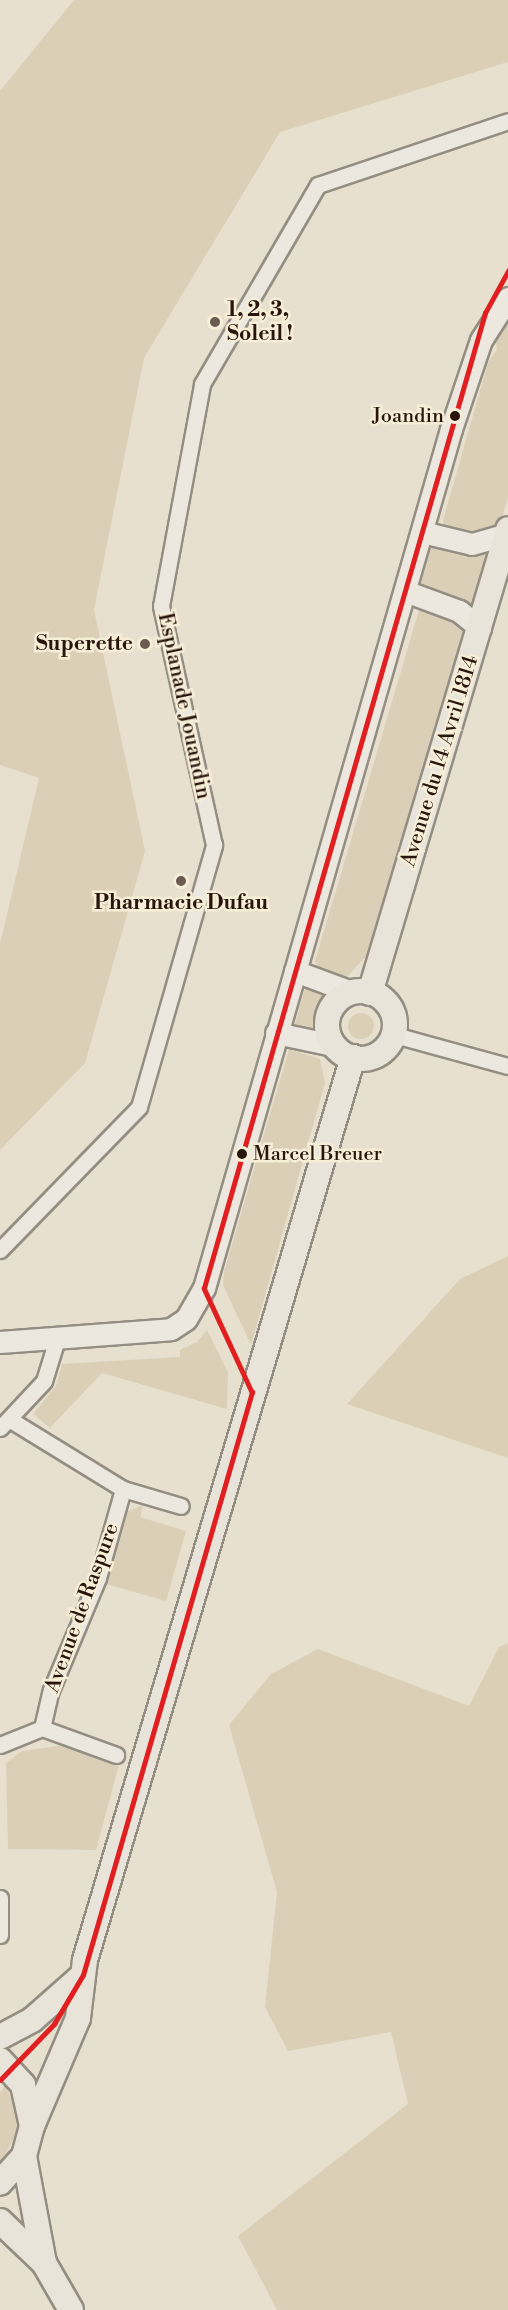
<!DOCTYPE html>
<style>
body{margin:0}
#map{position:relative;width:508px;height:2310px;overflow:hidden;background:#e8e0ce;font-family:"Libre Bodoni",serif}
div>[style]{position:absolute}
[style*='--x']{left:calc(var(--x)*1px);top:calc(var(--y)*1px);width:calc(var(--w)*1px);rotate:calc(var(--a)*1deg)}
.green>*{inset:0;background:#dbd0b7}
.round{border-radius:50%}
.roads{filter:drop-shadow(2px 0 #948e82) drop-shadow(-2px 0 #948e82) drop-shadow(0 2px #948e82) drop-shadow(0 -2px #948e82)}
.street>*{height:15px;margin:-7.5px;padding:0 7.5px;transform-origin:7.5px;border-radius:7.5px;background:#ece8df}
.secondary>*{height:21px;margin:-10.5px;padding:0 10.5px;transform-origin:10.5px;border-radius:10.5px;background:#ece8df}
.primary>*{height:24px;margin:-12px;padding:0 12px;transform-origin:12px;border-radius:12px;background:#e9e4da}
.primary>.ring{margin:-12px;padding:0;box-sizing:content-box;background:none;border:24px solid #e9e4da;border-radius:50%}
.bus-1>*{height:4.5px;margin:-2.25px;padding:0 2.25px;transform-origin:2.25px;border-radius:2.25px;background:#e11f21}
.dots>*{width:16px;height:16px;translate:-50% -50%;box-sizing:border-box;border:3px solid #f7eed8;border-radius:50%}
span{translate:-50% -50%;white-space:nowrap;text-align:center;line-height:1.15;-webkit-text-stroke:5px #f7eed8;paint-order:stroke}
.bus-label{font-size:20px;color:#28150c}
.right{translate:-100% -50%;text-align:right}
.left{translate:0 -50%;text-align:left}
.poi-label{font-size:21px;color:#28150c;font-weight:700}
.street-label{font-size:21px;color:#28150c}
</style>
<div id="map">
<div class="green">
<i style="clip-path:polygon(74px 0,508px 0,508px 62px,280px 132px,144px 358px,94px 610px,145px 851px,85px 1063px,0 1150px,0 944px,39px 778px,0 765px,0 91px)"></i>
<i style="clip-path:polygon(508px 314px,508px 498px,498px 529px,480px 536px,444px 527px,443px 520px,488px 363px,497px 349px,495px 336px)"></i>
<i style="clip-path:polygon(426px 544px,490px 547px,475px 610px,416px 587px)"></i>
<i style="clip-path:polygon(420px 607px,454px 615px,464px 635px,369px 960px,364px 958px,347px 977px,318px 968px,315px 961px)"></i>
<i style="clip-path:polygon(307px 981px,330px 993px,317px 1032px,293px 1031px)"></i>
<i class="round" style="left:348px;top:1013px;width:26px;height:26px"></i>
<i style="clip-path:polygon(289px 1049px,320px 1059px,325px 1083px,251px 1345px,223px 1285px,224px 1272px)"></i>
<i style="clip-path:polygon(508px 1256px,508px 1458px,347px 1404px,460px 1279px)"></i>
<i style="clip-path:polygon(207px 1330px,228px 1372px,227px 1409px,102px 1373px,50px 1428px,33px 1414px,57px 1384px,62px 1364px,180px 1357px,180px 1350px,197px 1342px)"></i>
<i style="clip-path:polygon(143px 1505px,140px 1517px,186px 1531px,166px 1601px,106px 1584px,126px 1512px)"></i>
<i style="clip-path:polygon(508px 1643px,508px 2310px,277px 2310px,238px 2236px,408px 2104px,391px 2032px,288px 2051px,265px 2007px,277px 1892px,229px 1725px,271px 1674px,318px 1649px,469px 1706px,499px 1647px)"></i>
<i style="clip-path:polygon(64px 1745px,120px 1761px,96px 1850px,8px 1849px,6px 1763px,22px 1751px)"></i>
<i style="clip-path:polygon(5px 2085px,18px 2112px,18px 2130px,0 2165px,0 2093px)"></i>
</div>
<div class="roads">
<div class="street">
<i style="--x:391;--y:1034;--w:121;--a:15.3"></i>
<i style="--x:0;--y:1250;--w:199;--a:-45.8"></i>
<i style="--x:139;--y:1107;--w:273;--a:-74"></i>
<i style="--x:214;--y:845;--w:245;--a:-102.5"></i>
<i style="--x:161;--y:606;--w:226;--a:-79.5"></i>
<i style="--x:202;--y:384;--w:230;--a:-59.8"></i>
<i style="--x:318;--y:185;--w:200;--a:-18.6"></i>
<i style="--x:9;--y:1419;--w:134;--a:31.6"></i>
<i style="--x:123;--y:1489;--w:60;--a:16.3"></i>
<i style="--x:0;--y:1428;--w:64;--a:-46.9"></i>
<i style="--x:44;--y:1381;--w:44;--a:-72.8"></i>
<i style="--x:42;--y:1728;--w:79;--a:20"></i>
<i style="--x:0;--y:1745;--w:45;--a:-22"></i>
<i style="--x:42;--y:1728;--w:39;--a:-77"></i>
<i style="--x:51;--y:1690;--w:121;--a:-67.2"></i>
<i style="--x:98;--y:1578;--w:92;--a:-74.3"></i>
<i style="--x:0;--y:1898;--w:37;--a:90"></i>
</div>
<div class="secondary">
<i style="--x:422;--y:532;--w:51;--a:13.5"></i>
<i style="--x:472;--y:544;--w:35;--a:-16"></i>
<i style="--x:405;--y:591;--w:58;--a:20.3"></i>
<i style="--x:459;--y:611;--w:27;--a:39"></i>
<i style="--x:295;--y:971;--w:54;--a:20.4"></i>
<i style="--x:276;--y:1033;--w:53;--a:11.9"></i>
<i style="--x:0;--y:1342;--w:171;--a:-4.3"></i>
<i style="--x:171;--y:1329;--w:18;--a:-34"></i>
<i style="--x:186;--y:1319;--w:36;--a:-60"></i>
<i style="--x:204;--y:1288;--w:894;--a:-73.96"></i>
<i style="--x:451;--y:429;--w:94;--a:-71.4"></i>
<i style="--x:481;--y:340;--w:50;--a:-57.3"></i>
</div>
<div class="primary">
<i class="ring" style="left:327px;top:991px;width:44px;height:44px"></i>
<i style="--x:370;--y:993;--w:484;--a:-73.4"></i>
<i style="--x:0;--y:2037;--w:36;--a:-28"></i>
<i style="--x:32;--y:2020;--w:68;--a:-41.4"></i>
<i style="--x:0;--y:2060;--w:34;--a:47"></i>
<i style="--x:23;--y:2085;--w:42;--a:77.6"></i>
<i style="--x:32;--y:2126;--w:31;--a:105"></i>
<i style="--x:24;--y:2156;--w:36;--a:132"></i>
<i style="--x:32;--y:2126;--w:117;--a:-66.9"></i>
<i style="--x:78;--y:2018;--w:58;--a:-83.1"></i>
<i style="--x:85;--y:1960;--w:942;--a:-73.47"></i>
<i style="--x:24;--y:2156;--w:109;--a:79.4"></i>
<i style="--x:0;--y:2221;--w:61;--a:43.7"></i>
<i style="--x:44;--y:2263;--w:54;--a:60.1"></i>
</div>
</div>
<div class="bus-1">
<i style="--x:204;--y:1288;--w:1015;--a:-73.92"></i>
<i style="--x:485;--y:313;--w:48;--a:-61.3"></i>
<i style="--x:204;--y:1288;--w:115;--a:65.2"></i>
<i style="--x:0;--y:2080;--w:78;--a:-46"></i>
<i style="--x:54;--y:2024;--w:57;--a:-59.4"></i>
<i style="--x:83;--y:1975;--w:607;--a:-73.83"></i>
</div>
<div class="dots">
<i style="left:215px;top:322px;background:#6b5c50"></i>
<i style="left:455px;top:416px;background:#28150c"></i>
<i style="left:145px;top:644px;background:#6b5c50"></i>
<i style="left:181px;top:881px;background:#6b5c50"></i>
<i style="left:242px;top:1154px;background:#28150c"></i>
</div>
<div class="bus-label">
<span class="right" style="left:444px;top:416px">Joandin</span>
<span class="left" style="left:253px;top:1154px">Marcel Breuer</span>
</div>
<div class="poi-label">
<span class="left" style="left:227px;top:322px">1, 2, 3,<br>Soleil !</span>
<span class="right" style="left:133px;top:644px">Superette</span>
<span style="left:181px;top:903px">Pharmacie Dufau</span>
</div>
<div class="street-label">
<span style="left:184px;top:706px;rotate:78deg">Esplanade Jouandin</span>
<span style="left:440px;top:761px;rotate:-73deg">Avenue du 14 Avril 1814</span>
<span style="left:82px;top:1608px;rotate:-70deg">Avenue de Raspure</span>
</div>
</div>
